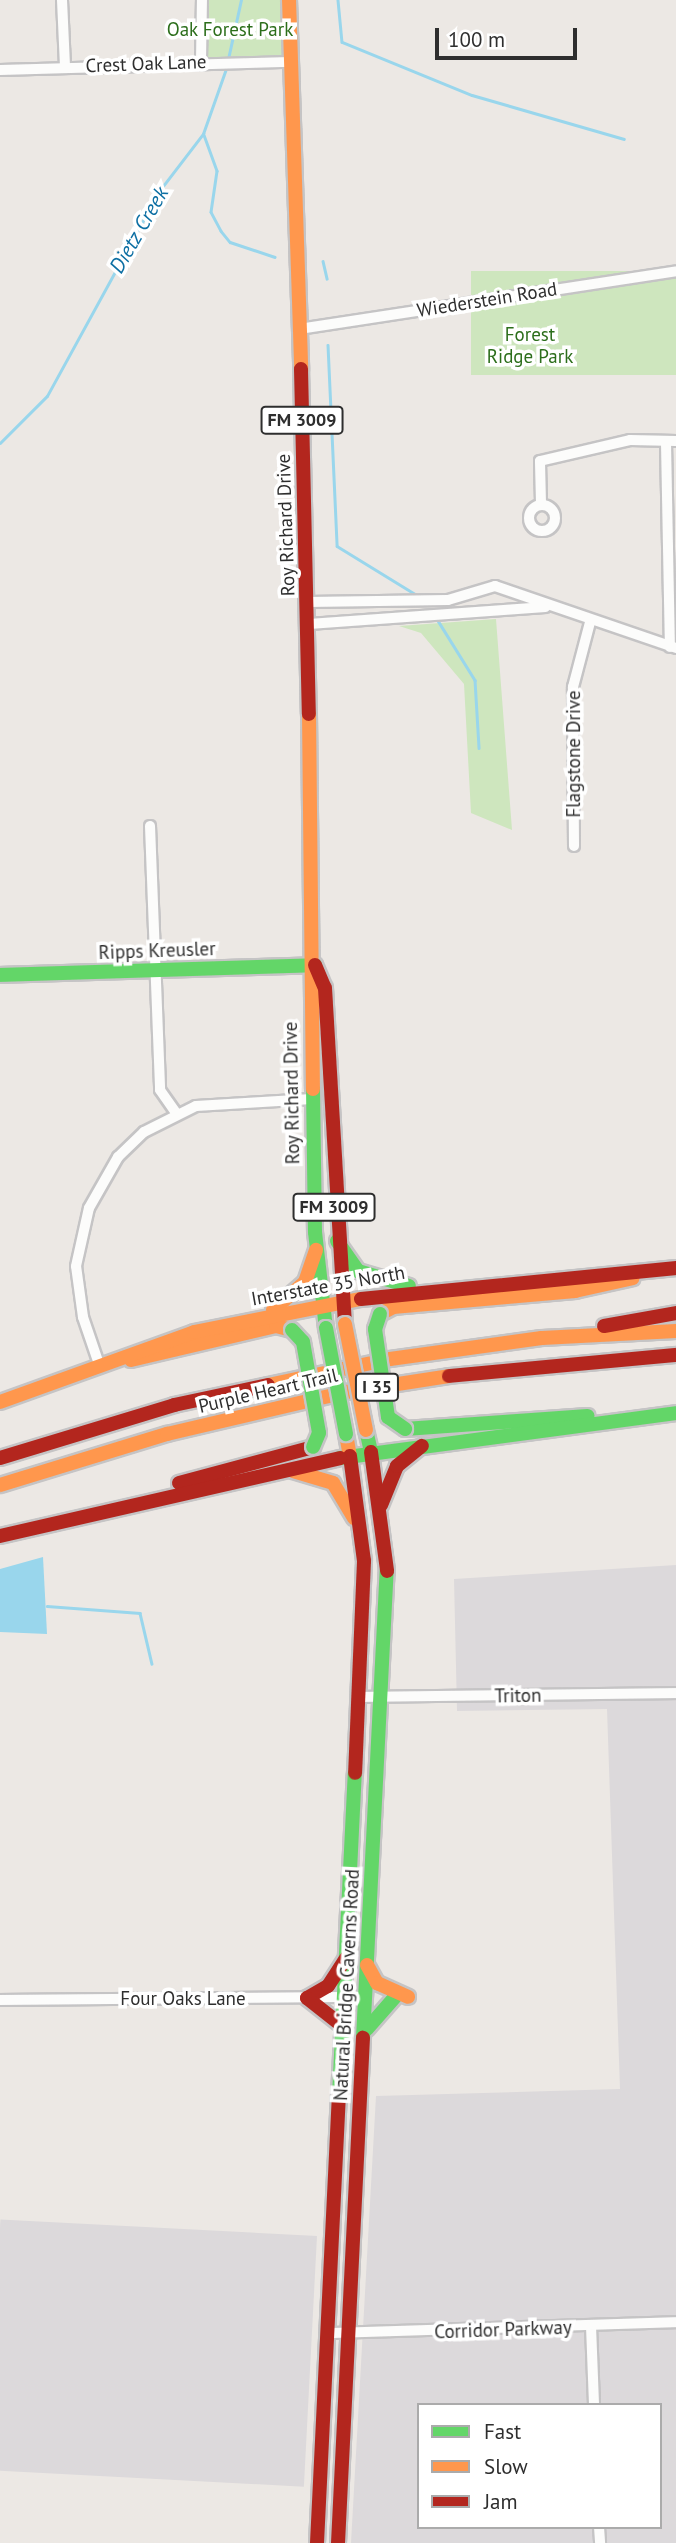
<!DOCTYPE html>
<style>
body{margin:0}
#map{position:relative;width:676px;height:2543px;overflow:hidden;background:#ece8e4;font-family:"PT Sans",sans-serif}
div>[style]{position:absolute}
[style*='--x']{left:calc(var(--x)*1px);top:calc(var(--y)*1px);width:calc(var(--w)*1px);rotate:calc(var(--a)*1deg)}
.industrial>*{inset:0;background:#dcd9db;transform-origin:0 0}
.green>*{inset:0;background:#cee6be;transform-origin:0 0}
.water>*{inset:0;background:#99d6ec}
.stream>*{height:2.5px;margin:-1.25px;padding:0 1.25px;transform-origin:1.25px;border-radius:1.25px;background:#99d6ec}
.roads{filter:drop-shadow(2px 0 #c5c4c5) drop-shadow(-2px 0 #c5c4c5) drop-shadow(0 2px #c5c4c5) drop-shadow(0 -2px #c5c4c5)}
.street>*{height:10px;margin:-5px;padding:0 5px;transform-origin:5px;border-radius:5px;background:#fcfcfb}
.street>.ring{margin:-5px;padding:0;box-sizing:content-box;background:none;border:10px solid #fcfcfb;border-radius:50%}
.fast>*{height:14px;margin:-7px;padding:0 7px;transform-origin:7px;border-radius:7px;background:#63d668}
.slow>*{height:14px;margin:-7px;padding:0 7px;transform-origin:7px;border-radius:7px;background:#ff974d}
.jam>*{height:14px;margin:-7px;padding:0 7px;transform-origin:7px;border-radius:7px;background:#b3261e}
.bridges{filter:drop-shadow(2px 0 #c5c4c5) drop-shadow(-2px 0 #c5c4c5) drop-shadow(0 2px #c5c4c5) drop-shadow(0 -2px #c5c4c5)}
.fast-bridge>*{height:14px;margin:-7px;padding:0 7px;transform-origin:7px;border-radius:7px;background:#63d668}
.slow-bridge>*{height:14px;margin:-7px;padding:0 7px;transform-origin:7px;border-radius:7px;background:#ff974d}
span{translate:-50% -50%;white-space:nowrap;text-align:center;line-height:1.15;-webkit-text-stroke:7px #fff;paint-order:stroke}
.shield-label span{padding:2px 5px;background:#fff;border:2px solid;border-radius:5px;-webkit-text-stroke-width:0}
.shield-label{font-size:18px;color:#2e2e2e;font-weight:700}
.park-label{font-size:19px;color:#2c6e1b}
.street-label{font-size:19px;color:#2e2e2e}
.water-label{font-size:21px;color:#0d6fa3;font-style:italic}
.legend{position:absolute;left:417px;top:2403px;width:245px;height:126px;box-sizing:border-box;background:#fff;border:2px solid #ababab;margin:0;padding:9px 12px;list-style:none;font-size:21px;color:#2e2e2e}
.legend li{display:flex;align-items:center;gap:14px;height:35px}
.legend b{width:35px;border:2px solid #ababab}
.scale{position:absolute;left:435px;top:28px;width:142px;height:32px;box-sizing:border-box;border:4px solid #2e2e2e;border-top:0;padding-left:9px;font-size:21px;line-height:24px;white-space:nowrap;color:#2e2e2e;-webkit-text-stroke:5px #fff;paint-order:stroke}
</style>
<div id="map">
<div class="industrial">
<i style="clip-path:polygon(evenodd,676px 1565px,676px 2543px,351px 2543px,376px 2096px,620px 2089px,607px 1709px,457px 1711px,454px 1579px,676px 1565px,419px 2405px,660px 2405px,660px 2527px,419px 2527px,419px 2405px)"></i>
<i style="left:317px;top:2236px;width:251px;height:317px;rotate:93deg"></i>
</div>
<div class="green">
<i style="left:202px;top:0;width:87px;height:61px"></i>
<i style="left:676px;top:271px;width:104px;height:205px;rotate:90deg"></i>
<i style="clip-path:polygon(496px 619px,512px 830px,471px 813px,464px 684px,421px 633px,399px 626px)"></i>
</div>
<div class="water">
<i style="clip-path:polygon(43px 1557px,47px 1634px,0 1632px,0 1569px)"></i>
</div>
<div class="stream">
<i style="--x:338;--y:0;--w:42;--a:84.6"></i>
<i style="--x:342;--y:42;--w:140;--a:22.2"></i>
<i style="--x:472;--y:95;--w:158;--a:16.1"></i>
<i style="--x:228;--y:59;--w:60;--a:-77.6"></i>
<i style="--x:204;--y:135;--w:38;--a:70"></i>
<i style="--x:217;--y:171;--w:41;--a:98.3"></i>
<i style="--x:211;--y:212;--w:21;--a:62"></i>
<i style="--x:221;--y:231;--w:14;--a:51"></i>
<i style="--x:230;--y:242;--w:47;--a:18.4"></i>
<i style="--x:323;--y:261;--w:18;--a:77"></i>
<i style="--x:328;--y:345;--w:201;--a:87.4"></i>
<i style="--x:337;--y:546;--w:97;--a:31.6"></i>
<i style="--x:0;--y:443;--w:66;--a:-45"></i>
<i style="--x:47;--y:396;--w:235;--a:-61.3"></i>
<i style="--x:160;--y:190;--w:71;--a:-52.5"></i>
<i style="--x:203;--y:134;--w:72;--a:-70.6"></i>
<i style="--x:437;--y:619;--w:72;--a:58.1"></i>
<i style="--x:475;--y:680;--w:68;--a:86.6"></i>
<i style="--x:47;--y:1606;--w:93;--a:4.3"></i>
<i style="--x:140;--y:1613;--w:52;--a:76.8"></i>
</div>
<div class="roads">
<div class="street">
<i style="--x:62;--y:0;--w:67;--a:87.4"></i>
<i style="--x:201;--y:61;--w:61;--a:-89.1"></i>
<i style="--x:0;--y:70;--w:291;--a:-1.6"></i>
<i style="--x:299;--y:329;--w:381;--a:-8.7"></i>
<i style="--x:666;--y:443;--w:204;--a:88.9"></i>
<i style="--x:541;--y:503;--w:42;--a:-91.4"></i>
<i style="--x:540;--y:461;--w:92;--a:-13.1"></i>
<i style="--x:630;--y:440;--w:46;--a:1.2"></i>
<i class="ring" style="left:529px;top:505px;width:16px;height:16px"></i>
<i style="--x:308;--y:602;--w:140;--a:-0.8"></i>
<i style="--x:448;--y:600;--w:49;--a:-16.6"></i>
<i style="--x:495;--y:586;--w:191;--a:18.9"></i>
<i style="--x:309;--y:624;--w:237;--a:-4.1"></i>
<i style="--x:150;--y:826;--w:264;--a:87.8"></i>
<i style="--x:160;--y:1090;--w:28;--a:55"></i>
<i style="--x:574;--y:846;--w:159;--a:-90.4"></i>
<i style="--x:573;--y:687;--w:67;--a:-75.3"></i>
<i style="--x:100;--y:1367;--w:53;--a:-108.8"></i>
<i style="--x:83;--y:1317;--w:51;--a:-97.8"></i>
<i style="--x:76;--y:1266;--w:59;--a:-77.4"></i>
<i style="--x:89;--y:1208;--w:59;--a:-60.4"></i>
<i style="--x:118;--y:1157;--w:36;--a:-44"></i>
<i style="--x:144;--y:1132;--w:58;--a:-26.6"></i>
<i style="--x:196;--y:1106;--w:116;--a:-3.5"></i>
<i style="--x:360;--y:1697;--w:316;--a:-0.7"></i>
<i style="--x:0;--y:2000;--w:365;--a:-0.5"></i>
<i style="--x:591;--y:2326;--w:79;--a:87.8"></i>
<i style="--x:330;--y:2333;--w:346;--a:-1.8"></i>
<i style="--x:599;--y:2527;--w:16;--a:86"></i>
</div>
<div class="fast">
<i style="--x:0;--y:975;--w:315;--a:-1.8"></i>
<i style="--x:313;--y:1089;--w:143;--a:89.2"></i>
<i style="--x:315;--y:1232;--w:97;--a:83.5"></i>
<i style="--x:337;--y:1241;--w:37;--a:55"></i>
<i style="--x:358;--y:1271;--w:53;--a:16.4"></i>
<i style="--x:405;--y:1429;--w:183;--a:-4.1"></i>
<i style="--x:366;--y:1430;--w:23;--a:77"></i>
<i style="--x:340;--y:1458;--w:339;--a:-7.6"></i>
<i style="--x:367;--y:2029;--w:43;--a:-48.8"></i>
<i style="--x:363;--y:2038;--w:468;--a:-87.1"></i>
<i style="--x:339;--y:2096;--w:323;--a:-87.2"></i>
</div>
<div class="slow">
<i style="--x:289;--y:0;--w:369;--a:88.1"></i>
<i style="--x:309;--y:714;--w:375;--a:89.4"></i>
<i style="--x:273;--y:1310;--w:43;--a:-41.2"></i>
<i style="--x:305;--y:1282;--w:34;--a:-71"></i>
<i style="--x:380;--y:1314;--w:15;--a:-28"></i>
<i style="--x:393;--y:1307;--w:183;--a:-5"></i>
<i style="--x:575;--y:1291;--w:59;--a:-12.6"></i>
<i style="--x:131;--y:1360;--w:149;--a:-13.2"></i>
<i style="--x:276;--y:1326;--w:16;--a:14"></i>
<i style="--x:268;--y:1385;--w:125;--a:-12"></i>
<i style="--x:390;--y:1359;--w:153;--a:-7.9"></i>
<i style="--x:542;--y:1338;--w:134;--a:-3"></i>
<i style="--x:0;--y:1402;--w:206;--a:-19.8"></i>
<i style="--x:194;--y:1332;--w:170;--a:-11.2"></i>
<i style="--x:346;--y:1434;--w:22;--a:80"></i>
<i style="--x:293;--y:1471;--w:42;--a:16.7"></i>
<i style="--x:333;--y:1483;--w:41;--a:59"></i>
<i style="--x:0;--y:1485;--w:175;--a:-17"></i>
<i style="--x:167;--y:1434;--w:184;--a:-13.2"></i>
<i style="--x:346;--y:1392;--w:104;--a:-8.8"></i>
<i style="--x:367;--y:1965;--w:21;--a:61"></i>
<i style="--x:377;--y:1983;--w:34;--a:24"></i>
</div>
<div class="jam">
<i style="--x:301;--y:369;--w:345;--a:88.7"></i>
<i style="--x:315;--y:965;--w:25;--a:67"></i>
<i style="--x:325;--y:988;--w:337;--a:86.6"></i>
<i style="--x:361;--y:1299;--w:317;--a:-5.6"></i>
<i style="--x:604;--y:1326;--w:73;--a:-10.2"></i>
<i style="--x:449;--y:1376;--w:228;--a:-5.3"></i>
<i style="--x:371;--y:1452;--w:120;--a:82.3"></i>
<i style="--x:350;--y:1456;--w:106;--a:82.4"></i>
<i style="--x:364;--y:1561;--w:212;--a:92.4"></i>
<i style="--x:0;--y:1458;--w:182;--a:-16.9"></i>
<i style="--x:174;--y:1405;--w:96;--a:-12"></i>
<i style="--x:179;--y:1483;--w:139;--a:-15"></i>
<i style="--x:381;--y:1505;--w:42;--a:-67.7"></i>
<i style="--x:397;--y:1466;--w:32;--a:-39"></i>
<i style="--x:0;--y:1536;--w:349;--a:-12.9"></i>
<i style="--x:307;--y:1998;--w:24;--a:-30"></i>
<i style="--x:328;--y:1986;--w:33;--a:-57"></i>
<i style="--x:307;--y:1998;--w:48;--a:38.3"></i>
<i style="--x:317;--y:2543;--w:448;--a:-87.2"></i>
<i style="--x:338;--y:2543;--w:506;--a:-87.17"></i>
</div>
</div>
<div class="bridges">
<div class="fast-bridge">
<i style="--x:380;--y:1314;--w:16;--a:108"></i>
<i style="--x:375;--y:1329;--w:89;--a:81.6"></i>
<i style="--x:388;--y:1417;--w:21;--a:35"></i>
<i style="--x:326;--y:1328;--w:108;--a:79.3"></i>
<i style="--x:292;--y:1330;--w:16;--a:47"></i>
<i style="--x:303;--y:1342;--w:92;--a:80"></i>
<i style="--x:319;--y:1433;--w:15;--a:113"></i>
</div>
<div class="slow-bridge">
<i style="--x:345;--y:1324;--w:108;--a:78.8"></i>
</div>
</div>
<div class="shield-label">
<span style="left:302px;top:420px">FM 3009</span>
<span style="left:334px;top:1207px">FM 3009</span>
<span style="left:377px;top:1387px">I 35</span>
</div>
<div class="park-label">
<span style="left:230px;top:30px">Oak Forest Park</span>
<span style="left:530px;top:346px">Forest<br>Ridge Park</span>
</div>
<div class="street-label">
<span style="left:146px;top:64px;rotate:-2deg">Crest Oak Lane</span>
<span style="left:487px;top:300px;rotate:-9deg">Wiederstein Road</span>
<span style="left:286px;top:525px;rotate:-92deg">Roy Richard Drive</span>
<span style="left:574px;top:754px;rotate:-90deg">Flagstone Drive</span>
<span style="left:157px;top:951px;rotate:-2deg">Ripps Kreusler</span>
<span style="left:292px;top:1093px;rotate:-91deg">Roy Richard Drive</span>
<span style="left:328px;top:1286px;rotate:-10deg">Interstate 35 North</span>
<span style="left:268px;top:1391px;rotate:-13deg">Purple Heart Trail</span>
<span style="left:518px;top:1696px;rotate:-1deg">Triton</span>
<span style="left:347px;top:1985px;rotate:-87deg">Natural Bridge Caverns Road</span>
<span style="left:183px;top:1999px">Four Oaks Lane</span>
<span style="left:503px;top:2330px;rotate:-2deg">Corridor Parkway</span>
</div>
<div class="water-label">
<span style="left:139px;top:230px;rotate:-60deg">Dietz Creek</span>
</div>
<ul class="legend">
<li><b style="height:9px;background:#63d668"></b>Fast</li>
<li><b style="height:9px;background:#ff974d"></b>Slow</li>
<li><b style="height:9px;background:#b3261e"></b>Jam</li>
</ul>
<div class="scale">100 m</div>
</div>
